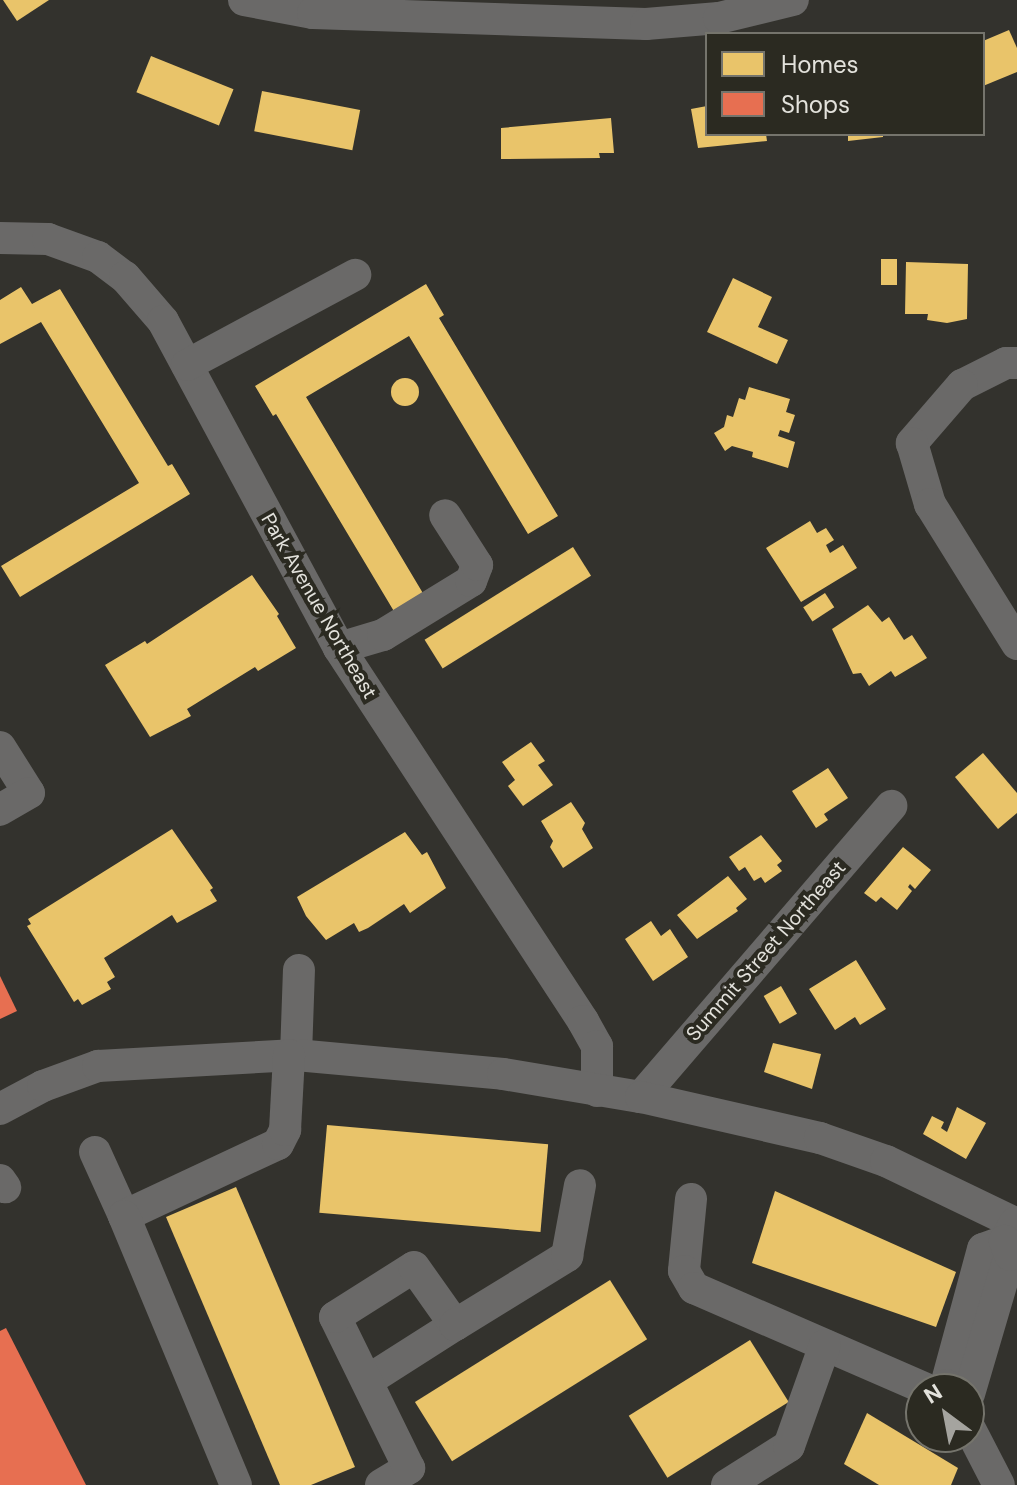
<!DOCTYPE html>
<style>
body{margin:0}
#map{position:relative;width:1017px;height:1485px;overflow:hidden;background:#33322d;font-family:"DM Sans",sans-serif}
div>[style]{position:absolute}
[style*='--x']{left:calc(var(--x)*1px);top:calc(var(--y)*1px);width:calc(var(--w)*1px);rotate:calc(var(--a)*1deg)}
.homes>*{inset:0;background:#e9c46a;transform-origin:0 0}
.round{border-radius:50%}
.shops>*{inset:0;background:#e76f51}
.minor>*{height:32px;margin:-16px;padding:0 16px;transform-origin:16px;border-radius:16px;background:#6a6968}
span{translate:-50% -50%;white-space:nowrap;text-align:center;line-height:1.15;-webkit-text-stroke:8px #2b2a21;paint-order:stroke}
.street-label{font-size:20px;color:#e3e2dc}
.legend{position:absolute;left:705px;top:32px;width:280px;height:104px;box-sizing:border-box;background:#2b2a21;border:2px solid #75746c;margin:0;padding:10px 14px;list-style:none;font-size:24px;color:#e3e2dc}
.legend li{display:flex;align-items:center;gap:16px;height:40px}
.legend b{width:40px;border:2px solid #75746c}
.north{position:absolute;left:905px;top:1373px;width:80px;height:80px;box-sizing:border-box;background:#2b2a21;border:2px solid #75746c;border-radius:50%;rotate:328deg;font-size:22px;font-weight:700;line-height:32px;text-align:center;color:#e3e2dc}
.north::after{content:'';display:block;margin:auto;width:28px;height:36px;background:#a5a49f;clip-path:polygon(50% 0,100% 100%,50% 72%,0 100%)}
</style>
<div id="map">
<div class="homes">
<i style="clip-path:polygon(3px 0,49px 0,17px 21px)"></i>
<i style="clip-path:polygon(1009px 30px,1017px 48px,1017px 72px,983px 86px,983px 41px)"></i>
<i style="left:151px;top:56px;width:89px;height:39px;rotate:22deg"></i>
<i style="left:262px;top:91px;width:100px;height:41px;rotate:11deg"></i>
<i style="clip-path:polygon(707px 106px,707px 134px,766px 134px,767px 141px,698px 148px,691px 109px)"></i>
<i style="clip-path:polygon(611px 118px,614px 153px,599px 153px,600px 158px,501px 159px,501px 128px)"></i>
<i style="clip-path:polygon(848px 134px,883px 134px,883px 137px,848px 141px)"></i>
<i style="left:881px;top:259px;width:16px;height:26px"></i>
<i style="clip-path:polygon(906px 262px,968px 264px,967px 319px,947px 323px,927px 320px,928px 314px,905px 314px)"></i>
<i style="clip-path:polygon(733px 278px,772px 297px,758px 327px,788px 340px,777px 364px,707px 332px)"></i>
<i style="clip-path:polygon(426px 284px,444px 315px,439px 318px,558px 516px,528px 534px,409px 336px,306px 397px,424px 595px,395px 613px,276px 414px,273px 416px,255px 386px)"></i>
<i style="clip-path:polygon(21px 287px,32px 304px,60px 289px,168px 466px,172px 464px,190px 494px,20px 597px,1px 566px,139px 483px,41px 322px,0 344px,0 300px)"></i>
<i class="round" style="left:391px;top:378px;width:28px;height:28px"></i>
<i style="clip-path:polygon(749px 387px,790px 399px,786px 412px,795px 415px,789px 433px,780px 430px,778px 436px,795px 442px,788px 468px,752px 457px,753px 452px,732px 446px,725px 451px,714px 433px,724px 427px,727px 415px,733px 417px,739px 398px,745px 400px)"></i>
<i style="clip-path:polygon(810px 521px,817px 533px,826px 528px,834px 540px,826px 545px,830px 553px,843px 545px,857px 568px,801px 602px,766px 548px)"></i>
<i style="left:573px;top:547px;width:34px;height:175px;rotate:58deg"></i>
<i style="clip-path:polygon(252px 575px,279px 614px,277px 616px,296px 648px,258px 671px,255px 667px,187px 709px,191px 716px,150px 737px,105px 665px,145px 641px,147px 644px)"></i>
<i style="left:825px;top:593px;width:17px;height:26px;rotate:57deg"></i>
<i style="clip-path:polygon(868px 605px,882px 622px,889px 617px,904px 640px,912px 635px,927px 658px,895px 677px,891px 671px,869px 686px,861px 673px,853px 674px,832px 629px)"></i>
<i style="clip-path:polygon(531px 742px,545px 761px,538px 765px,553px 785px,523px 806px,508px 786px,515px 780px,502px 762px)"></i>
<i style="clip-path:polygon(983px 753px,1017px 793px,1017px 813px,998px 829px,955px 777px)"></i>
<i style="clip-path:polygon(828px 768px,848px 798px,824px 814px,828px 820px,816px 828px,792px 791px)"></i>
<i style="clip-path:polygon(571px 802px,585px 823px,582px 829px,593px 848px,563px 868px,550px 847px,553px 841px,541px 821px)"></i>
<i style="clip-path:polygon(172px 829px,213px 888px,210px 890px,217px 901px,177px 923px,172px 915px,104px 958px,115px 977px,107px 982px,111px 989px,82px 1005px,78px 999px,74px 1002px,27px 926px,31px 924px,28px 919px)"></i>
<i style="clip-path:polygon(405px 832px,422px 855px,427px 852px,446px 888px,410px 913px,404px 904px,368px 928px,359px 932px,354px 923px,326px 940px,306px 916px,297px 897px)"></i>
<i style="clip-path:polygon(761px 835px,782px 861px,777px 865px,782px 871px,765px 883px,761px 877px,754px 881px,745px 867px,739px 871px,729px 857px)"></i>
<i style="clip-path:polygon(903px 847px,931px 870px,915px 889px,910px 884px,908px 887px,912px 891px,897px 910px,881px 897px,876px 902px,864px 893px)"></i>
<i style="clip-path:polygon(728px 876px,747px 899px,736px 908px,738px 911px,697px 939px,677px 915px)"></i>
<i style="clip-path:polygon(651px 921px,661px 936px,670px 929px,688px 957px,653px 981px,625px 939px)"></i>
<i style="clip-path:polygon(856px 960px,886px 1009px,860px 1025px,855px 1017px,835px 1030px,809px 989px)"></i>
<i style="left:781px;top:986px;width:32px;height:20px;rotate:60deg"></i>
<i style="clip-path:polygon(773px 1043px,821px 1054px,812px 1089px,764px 1072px)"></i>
<i style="clip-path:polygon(957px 1107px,986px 1123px,966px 1159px,923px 1134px,932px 1116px,944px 1122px,941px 1128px,947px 1132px)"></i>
<i style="left:327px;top:1125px;width:222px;height:88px;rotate:5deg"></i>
<i style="clip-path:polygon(236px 1187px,355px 1467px,311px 1485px,280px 1485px,166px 1217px)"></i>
<i style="clip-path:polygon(775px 1191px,956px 1272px,936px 1327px,752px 1263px)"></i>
<i style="left:610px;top:1280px;width:70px;height:230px;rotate:58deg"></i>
<i style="left:750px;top:1340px;width:73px;height:143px;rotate:58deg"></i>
<i style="clip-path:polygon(867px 1413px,958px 1468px,951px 1485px,879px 1485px,844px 1464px)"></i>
</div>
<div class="shops">
<i style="clip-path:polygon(0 976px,17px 1011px,0 1019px)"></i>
<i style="clip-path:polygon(6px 1328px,86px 1485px,0 1485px,0 1331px)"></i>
</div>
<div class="minor">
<i style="--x:244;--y:0;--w:70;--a:10.7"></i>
<i style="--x:313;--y:13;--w:333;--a:1.9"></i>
<i style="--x:646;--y:24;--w:73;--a:-4.7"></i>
<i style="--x:719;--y:18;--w:76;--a:-13.7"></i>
<i style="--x:0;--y:238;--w:48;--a:1.2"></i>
<i style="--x:48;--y:239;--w:53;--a:19.8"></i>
<i style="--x:98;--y:257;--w:34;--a:37"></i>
<i style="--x:125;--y:277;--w:58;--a:49.2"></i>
<i style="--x:163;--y:321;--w:371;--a:61.7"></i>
<i style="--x:339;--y:648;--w:446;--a:56.8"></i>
<i style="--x:583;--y:1021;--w:29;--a:61"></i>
<i style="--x:597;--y:1046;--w:45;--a:90"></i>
<i style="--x:1017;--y:363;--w:11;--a:180"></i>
<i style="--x:1006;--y:363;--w:49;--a:153.4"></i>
<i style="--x:962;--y:385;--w:77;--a:130.8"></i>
<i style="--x:912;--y:443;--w:64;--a:73.6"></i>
<i style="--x:930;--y:504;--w:165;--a:58.1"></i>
<i style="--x:187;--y:365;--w:191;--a:-28.2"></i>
<i style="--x:339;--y:648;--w:46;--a:-16.5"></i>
<i style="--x:383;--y:635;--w:103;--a:-31.5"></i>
<i style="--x:471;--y:581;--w:17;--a:-69"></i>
<i style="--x:477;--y:565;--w:59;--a:-122.6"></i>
<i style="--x:0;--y:747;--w:54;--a:57.8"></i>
<i style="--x:29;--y:793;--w:34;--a:150"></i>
<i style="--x:296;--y:1055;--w:85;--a:-88"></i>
<i style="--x:641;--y:1097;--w:384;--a:-49.3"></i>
<i style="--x:0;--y:1109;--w:49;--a:-28.1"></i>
<i style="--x:43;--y:1086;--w:59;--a:-20"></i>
<i style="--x:98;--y:1066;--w:198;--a:-3.2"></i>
<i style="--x:296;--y:1055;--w:208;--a:5.2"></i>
<i style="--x:503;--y:1074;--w:140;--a:9.5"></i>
<i style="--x:641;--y:1097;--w:184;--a:12.9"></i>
<i style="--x:820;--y:1138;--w:70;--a:19.2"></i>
<i style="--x:886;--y:1161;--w:143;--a:25.7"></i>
<i style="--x:1015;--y:1223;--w:21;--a:119"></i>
<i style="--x:1005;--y:1241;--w:23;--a:160"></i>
<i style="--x:983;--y:1249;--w:141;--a:105.2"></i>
<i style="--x:946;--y:1385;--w:4;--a:63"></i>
<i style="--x:95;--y:1152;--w:70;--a:65.6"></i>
<i style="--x:124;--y:1216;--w:170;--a:-25.1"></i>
<i style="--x:278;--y:1144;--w:16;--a:-63"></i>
<i style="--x:285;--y:1130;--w:75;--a:-86.9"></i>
<i style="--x:0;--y:1180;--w:9;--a:54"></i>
<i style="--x:691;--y:1199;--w:72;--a:95.6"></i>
<i style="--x:684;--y:1271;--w:20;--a:60"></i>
<i style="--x:694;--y:1288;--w:253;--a:23.5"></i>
<i style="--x:124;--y:1216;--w:291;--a:67.4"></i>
<i style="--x:367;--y:1381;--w:104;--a:-32.5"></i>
<i style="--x:969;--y:1394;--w:145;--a:-73.6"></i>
<i style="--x:1010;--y:1255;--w:15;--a:-110"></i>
<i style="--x:969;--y:1427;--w:65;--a:62.7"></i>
<i style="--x:381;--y:1485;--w:33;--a:-31"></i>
<i style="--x:409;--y:1468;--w:168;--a:-116.1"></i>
<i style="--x:335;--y:1317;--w:93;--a:-32.3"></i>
<i style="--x:414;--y:1267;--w:71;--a:54.7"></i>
<i style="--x:455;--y:1325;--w:132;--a:-31.6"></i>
<i style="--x:567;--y:1256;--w:72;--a:-79.6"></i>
<i style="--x:727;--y:1485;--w:73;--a:-32.2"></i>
<i style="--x:789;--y:1446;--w:107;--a:-70.4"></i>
</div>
<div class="street-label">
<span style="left:319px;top:606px;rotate:60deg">Park Avenue Northeast</span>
<span style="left:766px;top:951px;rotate:-49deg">Summit Street Northeast</span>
</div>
<ul class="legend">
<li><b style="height:22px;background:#e9c46a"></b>Homes</li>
<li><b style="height:22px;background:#e76f51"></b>Shops</li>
</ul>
<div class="north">N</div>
</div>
